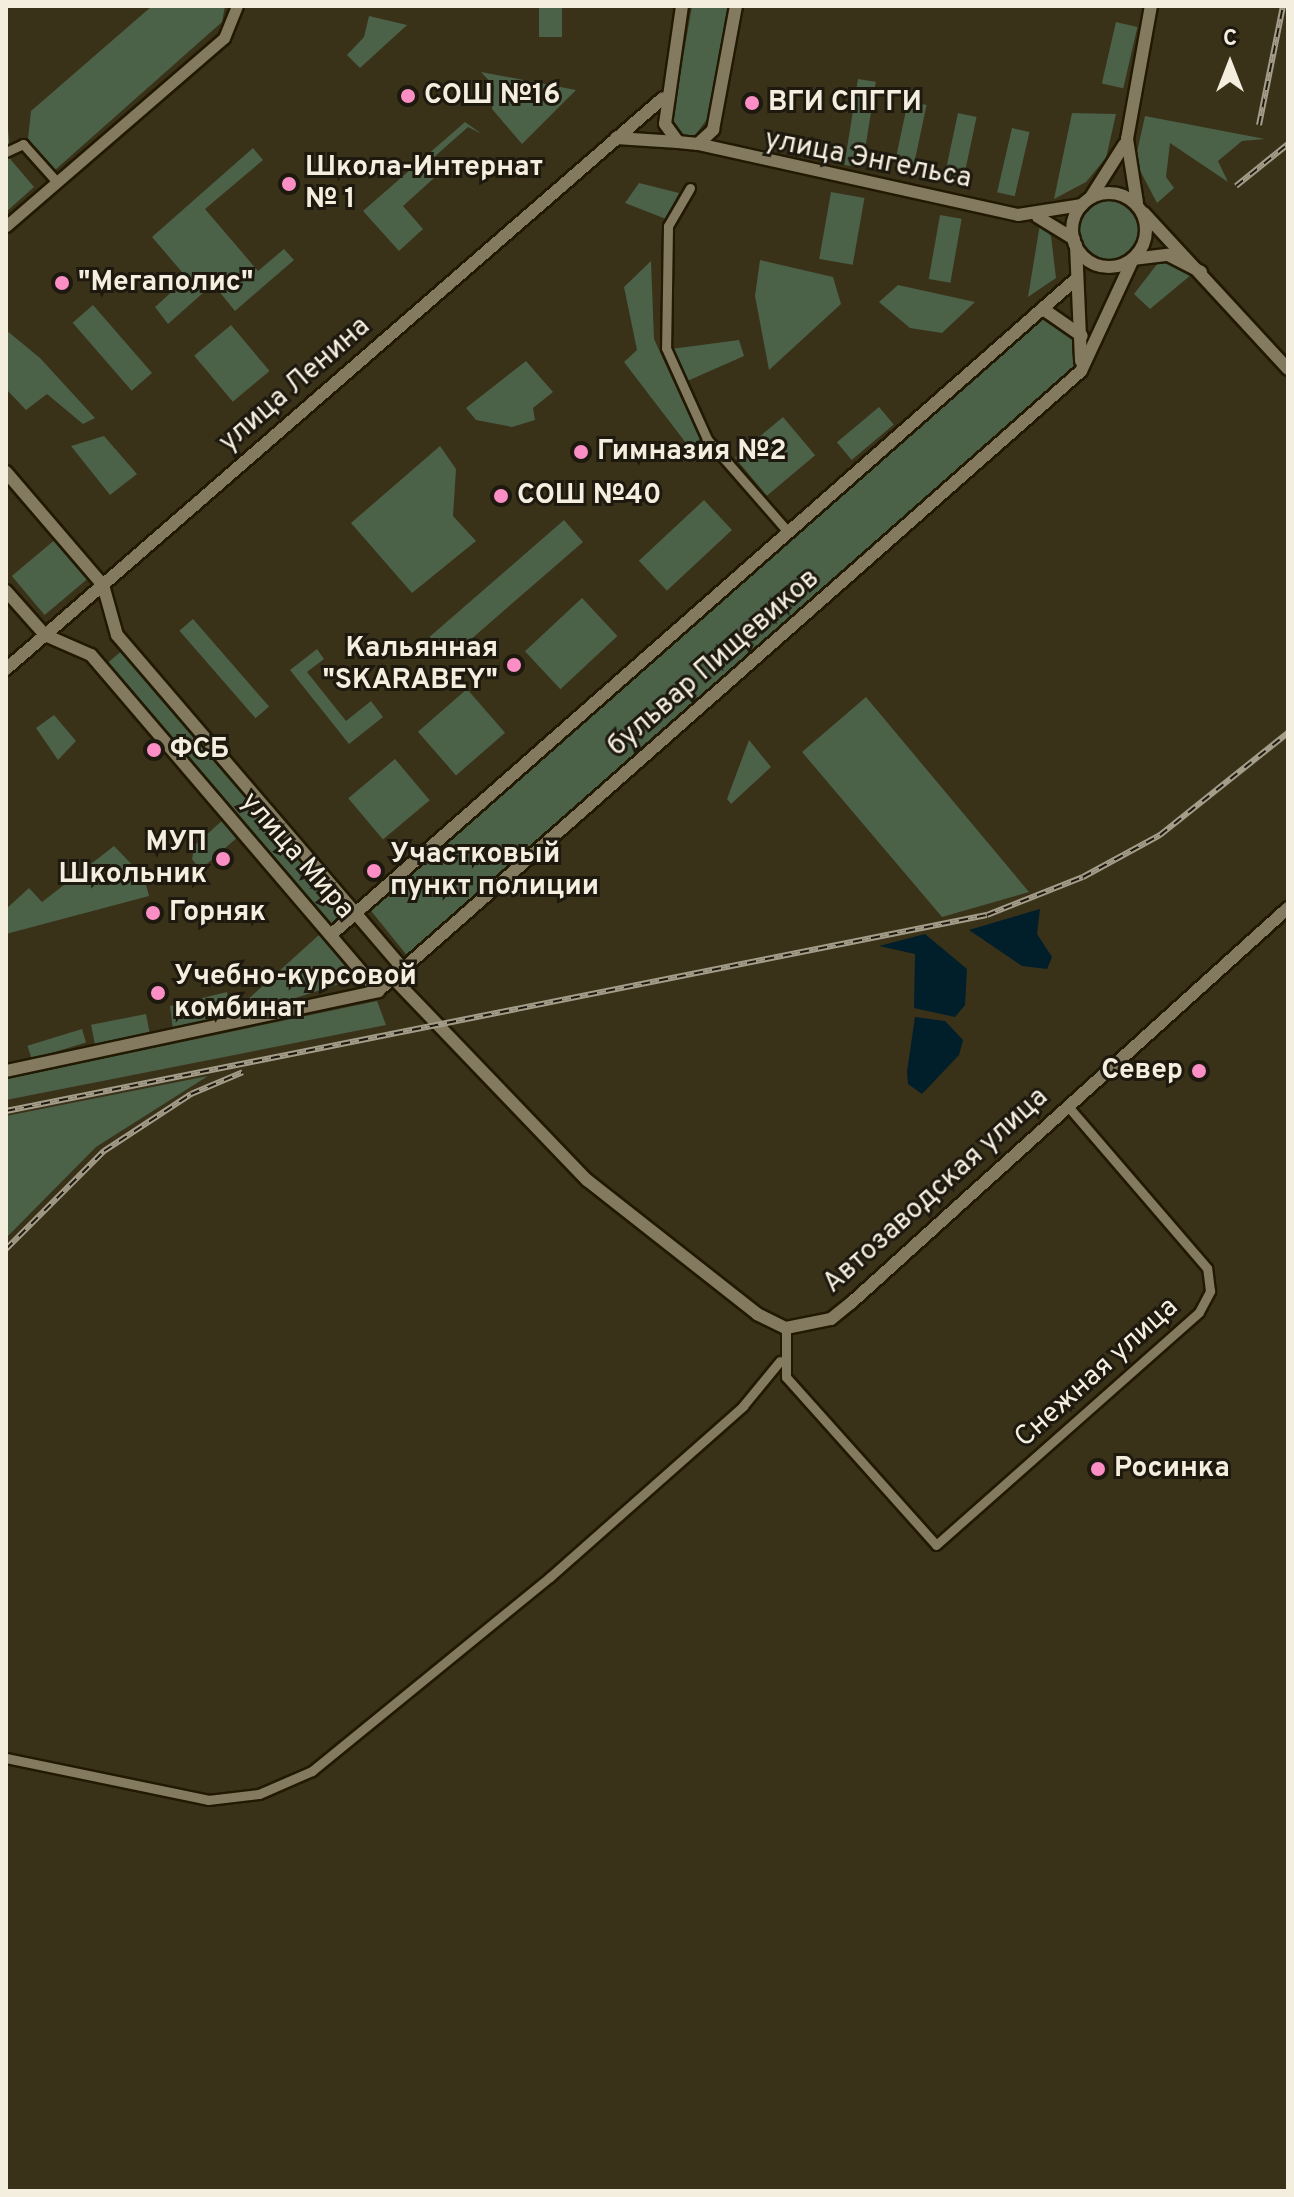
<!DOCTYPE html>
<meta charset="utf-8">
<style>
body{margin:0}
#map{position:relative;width:1294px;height:2197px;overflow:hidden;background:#3a3119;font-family:Overpass,sans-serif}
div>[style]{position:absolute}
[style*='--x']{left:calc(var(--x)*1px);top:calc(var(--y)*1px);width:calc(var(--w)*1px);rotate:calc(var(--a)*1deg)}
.green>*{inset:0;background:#4b6148;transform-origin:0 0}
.round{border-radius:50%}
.water>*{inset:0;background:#011e2b}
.roads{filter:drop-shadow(2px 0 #211902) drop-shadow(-2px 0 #211902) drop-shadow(0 2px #211902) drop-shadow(0 -2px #211902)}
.minor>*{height:9px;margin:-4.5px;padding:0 4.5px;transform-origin:4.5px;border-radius:4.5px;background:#847a5f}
.tertiary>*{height:11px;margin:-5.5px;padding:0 5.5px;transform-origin:5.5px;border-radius:5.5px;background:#847a5f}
.secondary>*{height:12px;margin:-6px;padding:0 6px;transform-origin:6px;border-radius:6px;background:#847a5f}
.secondary>.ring{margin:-6px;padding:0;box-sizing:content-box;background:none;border:12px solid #847a5f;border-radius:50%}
.rail>*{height:6px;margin-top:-3px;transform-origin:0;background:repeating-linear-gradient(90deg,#1d190f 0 9px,#a49d8a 0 18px);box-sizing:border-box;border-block:2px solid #a49d8a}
.dots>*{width:22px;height:22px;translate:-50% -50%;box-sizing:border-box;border:4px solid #1d190f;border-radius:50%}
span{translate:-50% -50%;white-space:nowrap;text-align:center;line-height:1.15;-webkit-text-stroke:6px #1d190f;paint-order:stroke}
.poi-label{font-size:28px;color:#f4eedf;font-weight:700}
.left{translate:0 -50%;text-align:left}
.right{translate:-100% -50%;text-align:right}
.street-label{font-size:28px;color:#f4eedf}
.frame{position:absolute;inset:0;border:8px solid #f4eedf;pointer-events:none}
.north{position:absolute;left:1190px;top:24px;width:80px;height:80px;-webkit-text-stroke:6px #1d190f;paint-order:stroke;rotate:0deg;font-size:22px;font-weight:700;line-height:32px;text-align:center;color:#f4eedf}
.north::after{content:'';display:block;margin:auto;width:28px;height:36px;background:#f4eedf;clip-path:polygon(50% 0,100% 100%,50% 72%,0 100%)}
</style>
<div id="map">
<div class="green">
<i style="clip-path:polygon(152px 6px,225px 6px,222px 22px,55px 170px,28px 139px,31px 111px)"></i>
<i style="left:539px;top:6px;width:23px;height:31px"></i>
<i style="clip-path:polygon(692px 6px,728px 6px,708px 118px,693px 138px,682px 138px,672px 120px)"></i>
<i style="clip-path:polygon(369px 16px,407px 25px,360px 68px,347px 55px,364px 37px)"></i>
<i style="left:1116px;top:22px;width:22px;height:63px;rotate:13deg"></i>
<i style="clip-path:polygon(481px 72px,576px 90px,522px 144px,492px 109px,494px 86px)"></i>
<i style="left:858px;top:79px;width:18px;height:87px;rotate:9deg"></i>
<i style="left:908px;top:101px;width:19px;height:67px;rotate:12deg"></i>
<i style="clip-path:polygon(6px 108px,11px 160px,34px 187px,6px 212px)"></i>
<i style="left:958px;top:113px;width:19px;height:66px;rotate:12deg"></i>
<i style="clip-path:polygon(1072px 113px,1116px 114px,1106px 158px,1086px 182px,1054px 199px)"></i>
<i style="clip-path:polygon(1145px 116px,1265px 139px,1242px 141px,1218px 161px,1228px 182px,1170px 143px,1166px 177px,1174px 188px,1157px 203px,1135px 161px)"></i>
<i style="clip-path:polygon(465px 122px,482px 134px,468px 127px,433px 158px,443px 170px,403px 206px,423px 229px,399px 251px,363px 211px)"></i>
<i style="left:1012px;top:128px;width:18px;height:66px;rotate:13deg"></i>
<i style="clip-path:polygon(253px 148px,263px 160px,205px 209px,258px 271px,284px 249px,294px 260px,235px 311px,213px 284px,168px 324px,155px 307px,187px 278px,152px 237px)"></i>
<i style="clip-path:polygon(639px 183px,679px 193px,666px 219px,625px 203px)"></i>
<i style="left:831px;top:192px;width:34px;height:68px;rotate:10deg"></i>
<i class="round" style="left:1078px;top:198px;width:62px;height:62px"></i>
<i style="left:940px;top:215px;width:22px;height:65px;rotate:10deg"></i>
<i style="clip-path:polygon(1040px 224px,1051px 236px,1056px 278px,1028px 297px)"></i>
<i style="clip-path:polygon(1161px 259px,1177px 259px,1191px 275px,1150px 309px,1134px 294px)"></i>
<i style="clip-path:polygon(760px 260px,833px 277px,841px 304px,769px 370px,755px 296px)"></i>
<i style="clip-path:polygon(651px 261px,654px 339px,700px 439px,689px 447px,624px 362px,637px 350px,624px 287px)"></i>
<i style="clip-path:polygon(898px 285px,975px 302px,942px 333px,910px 328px,879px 302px)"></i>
<i style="left:93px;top:305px;width:90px;height:27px;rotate:49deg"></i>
<i style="clip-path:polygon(1040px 317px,1070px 333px,1078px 345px,1075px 368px,410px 959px,367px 906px)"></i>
<i style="left:231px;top:325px;width:60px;height:48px;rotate:50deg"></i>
<i style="clip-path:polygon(6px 330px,40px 358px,95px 418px,83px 424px,47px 394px,26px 410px,6px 389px)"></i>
<i style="clip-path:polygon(739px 340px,744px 356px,685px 382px,671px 349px)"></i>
<i style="clip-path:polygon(526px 361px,553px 392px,533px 408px,535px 420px,512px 427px,476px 420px,466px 408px)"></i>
<i style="left:879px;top:407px;width:23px;height:55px;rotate:50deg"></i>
<i style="left:783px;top:417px;width:50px;height:63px;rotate:50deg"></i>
<i style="clip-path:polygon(104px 436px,137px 474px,110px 495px,71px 446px)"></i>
<i style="clip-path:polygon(440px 446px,456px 469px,453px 516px,476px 541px,412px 593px,351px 523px)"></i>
<i style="left:704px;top:500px;width:41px;height:89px;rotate:47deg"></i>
<i style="left:564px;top:520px;width:29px;height:178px;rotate:49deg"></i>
<i style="left:57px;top:538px;width:51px;height:59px;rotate:50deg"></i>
<i style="left:582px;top:598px;width:52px;height:78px;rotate:47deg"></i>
<i style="left:193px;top:619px;width:116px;height:18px;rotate:49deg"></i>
<i style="left:124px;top:649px;width:345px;height:24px;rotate:50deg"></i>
<i style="clip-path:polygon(317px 649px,324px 659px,307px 672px,346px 721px,371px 701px,383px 717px,349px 744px,290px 670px)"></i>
<i style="left:467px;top:689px;width:58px;height:65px;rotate:49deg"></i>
<i style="clip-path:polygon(866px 697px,1029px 892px,942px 917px,802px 752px)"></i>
<i style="clip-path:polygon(54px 715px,76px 741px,58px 760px,36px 728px)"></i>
<i style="clip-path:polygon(749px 740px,771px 767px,731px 804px,727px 799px)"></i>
<i style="left:395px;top:759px;width:54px;height:61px;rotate:50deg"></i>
<i style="clip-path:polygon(224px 819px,239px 836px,200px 870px,192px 859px,195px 845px)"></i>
<i style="clip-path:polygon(114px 846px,144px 877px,149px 896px,6px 934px,6px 909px,29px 888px,42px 902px)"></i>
<i style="clip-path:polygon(320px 934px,355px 979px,252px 1012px,245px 1002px)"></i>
<i style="clip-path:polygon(227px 992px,231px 1019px,173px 1030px,170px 1006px)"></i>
<i style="clip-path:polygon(377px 1001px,386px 1025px,6px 1100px,6px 1079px)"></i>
<i style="left:146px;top:1014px;width:20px;height:56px;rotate:79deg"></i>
<i style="left:82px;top:1029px;width:14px;height:57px;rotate:73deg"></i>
<i style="clip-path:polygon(208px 1076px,96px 1147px,6px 1238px,6px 1116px)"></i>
</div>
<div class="water">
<i style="clip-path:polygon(1040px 909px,1037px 934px,1052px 957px,1047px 969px,1022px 966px,969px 930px)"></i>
<i style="clip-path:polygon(925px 934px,967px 969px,965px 1005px,955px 1017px,914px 1008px,915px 954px,879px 946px)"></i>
<i style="clip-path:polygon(915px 1017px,945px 1021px,963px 1040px,959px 1055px,922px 1094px,908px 1084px,907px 1072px)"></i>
</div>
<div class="roads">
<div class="minor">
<i style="--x:6;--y:152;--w:19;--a:-25"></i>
<i style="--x:23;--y:144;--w:51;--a:48.2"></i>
<i style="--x:690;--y:188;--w:44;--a:120.1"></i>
<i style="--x:668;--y:226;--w:122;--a:90.9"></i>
<i style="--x:666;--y:348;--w:100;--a:65.7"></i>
<i style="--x:707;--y:439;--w:123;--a:48.9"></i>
<i style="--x:786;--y:1328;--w:49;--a:90"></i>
<i style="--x:786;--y:1377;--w:225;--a:48.2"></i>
<i style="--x:936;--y:1545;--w:351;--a:-41.5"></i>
<i style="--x:1199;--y:1312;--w:24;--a:-62"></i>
<i style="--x:1210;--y:1291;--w:23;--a:-97"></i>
<i style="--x:1207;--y:1268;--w:215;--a:-130.7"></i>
<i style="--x:6;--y:1758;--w:206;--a:11.7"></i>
<i style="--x:208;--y:1800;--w:51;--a:-6.7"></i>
<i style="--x:259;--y:1794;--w:58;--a:-23.5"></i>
<i style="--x:312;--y:1771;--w:307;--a:-39.2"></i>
<i style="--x:550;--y:1577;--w:258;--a:-41.5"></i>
<i style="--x:743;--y:1406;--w:58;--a:-50.6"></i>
</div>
<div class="tertiary">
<i style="--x:6;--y:226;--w:288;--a:-40.8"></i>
<i style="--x:224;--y:38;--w:35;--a:-68"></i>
</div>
<div class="secondary">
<i style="--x:682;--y:6;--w:119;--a:98.2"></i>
<i style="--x:665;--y:124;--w:22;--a:54"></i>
<i style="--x:678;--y:142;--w:20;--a:6"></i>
<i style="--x:698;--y:144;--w:21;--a:-43"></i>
<i style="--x:713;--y:130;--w:126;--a:-79.5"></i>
<i style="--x:616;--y:138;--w:62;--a:3.7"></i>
<i style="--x:698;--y:144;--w:328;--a:12.5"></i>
<i style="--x:1018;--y:215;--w:65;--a:-8.9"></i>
<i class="ring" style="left:1072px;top:193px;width:62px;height:62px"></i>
<i style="--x:1091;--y:197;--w:62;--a:-57.6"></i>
<i style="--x:1137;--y:203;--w:65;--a:-98.9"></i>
<i style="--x:1127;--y:139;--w:135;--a:-79.8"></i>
<i style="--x:1144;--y:213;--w:212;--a:47.3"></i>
<i style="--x:1038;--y:217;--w:42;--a:31.4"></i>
<i style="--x:1076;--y:245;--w:116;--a:87.5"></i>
<i style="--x:1043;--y:309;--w:47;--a:34.7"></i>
<i style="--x:6;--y:472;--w:149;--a:49.4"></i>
<i style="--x:103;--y:585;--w:52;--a:74.4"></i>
<i style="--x:117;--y:635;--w:440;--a:49.4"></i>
<i style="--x:6;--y:591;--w:59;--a:48.4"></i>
<i style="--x:45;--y:635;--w:50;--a:23.5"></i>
<i style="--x:91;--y:655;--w:442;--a:49.5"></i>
<i style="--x:6;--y:669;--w:870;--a:-40.99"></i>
<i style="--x:333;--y:933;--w:988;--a:-41.35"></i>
<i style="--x:393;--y:978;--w:280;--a:46.2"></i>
<i style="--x:587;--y:1180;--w:216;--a:38.2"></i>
<i style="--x:757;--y:1314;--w:32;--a:26"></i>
<i style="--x:786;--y:1328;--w:46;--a:-11.3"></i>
<i style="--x:831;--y:1319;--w:26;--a:-39"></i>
<i style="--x:851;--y:1303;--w:589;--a:-42.11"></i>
<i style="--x:6;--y:1071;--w:381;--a:-12.1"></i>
<i style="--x:378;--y:991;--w:937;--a:-41.41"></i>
<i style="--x:1081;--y:371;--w:123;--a:-65.1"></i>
<i style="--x:1133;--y:259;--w:35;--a:-7"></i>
<i style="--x:1168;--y:255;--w:37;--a:27"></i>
</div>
</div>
<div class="rail">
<i style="--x:1259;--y:125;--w:121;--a:-78.6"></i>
<i style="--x:1236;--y:186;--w:67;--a:-38.9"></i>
<i style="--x:6;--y:1111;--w:1000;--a:-11.3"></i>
<i style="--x:987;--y:915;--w:103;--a:-21.6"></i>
<i style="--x:1083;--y:877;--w:88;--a:-28.6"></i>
<i style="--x:1160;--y:835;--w:164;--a:-38.6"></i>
<i style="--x:6;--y:1249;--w:139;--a:-45"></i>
<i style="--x:104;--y:1151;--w:104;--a:-33.2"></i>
<i style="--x:191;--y:1094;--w:56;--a:-22.9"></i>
</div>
<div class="dots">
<i style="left:408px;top:96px;background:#fb8fc5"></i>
<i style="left:752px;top:103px;background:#fb8fc5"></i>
<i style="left:289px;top:184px;background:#fb8fc5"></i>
<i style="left:62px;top:283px;background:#fb8fc5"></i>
<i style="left:581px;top:452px;background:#fb8fc5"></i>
<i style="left:501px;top:496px;background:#fb8fc5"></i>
<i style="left:514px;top:665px;background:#fb8fc5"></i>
<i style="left:154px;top:750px;background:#fb8fc5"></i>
<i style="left:223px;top:859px;background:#fb8fc5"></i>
<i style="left:374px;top:871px;background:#fb8fc5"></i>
<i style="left:153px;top:913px;background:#fb8fc5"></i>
<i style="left:158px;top:993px;background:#fb8fc5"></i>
<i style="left:1199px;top:1071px;background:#fb8fc5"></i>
<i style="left:1098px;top:1469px;background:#fb8fc5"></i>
</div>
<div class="poi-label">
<span class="left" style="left:424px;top:96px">СОШ №16</span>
<span class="left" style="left:768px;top:103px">ВГИ СПГГИ</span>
<span class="left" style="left:305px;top:184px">Школа-Интернат<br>№ 1</span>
<span class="left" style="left:78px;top:283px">"Мегаполис"</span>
<span class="left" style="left:597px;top:452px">Гимназия №2</span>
<span class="left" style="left:517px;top:496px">СОШ №40</span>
<span class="right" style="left:498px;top:665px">Кальянная<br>"SKARABEY"</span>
<span class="left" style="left:170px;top:750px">ФСБ</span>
<span class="right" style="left:207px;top:859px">МУП<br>Школьник</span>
<span class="left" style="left:390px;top:871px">Участковый<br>пункт полиции</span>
<span class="left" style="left:169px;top:913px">Горняк</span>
<span class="left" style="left:174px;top:993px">Учебно-курсовой<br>комбинат</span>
<span class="right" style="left:1183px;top:1071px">Север</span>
<span class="left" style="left:1114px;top:1469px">Росинка</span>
</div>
<div class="street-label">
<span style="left:868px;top:160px;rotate:11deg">улица Энгельса</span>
<span style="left:295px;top:385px;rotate:-41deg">улица Ленина</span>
<span style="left:714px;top:663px;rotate:-41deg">бульвар Пищевиков</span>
<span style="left:297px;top:856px;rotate:49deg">улица Мира</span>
<span style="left:936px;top:1191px;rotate:-42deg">Автозаводская улица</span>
<span style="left:1097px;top:1373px;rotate:-42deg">Снежная улица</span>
</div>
<div class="frame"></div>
<div class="north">С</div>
</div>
